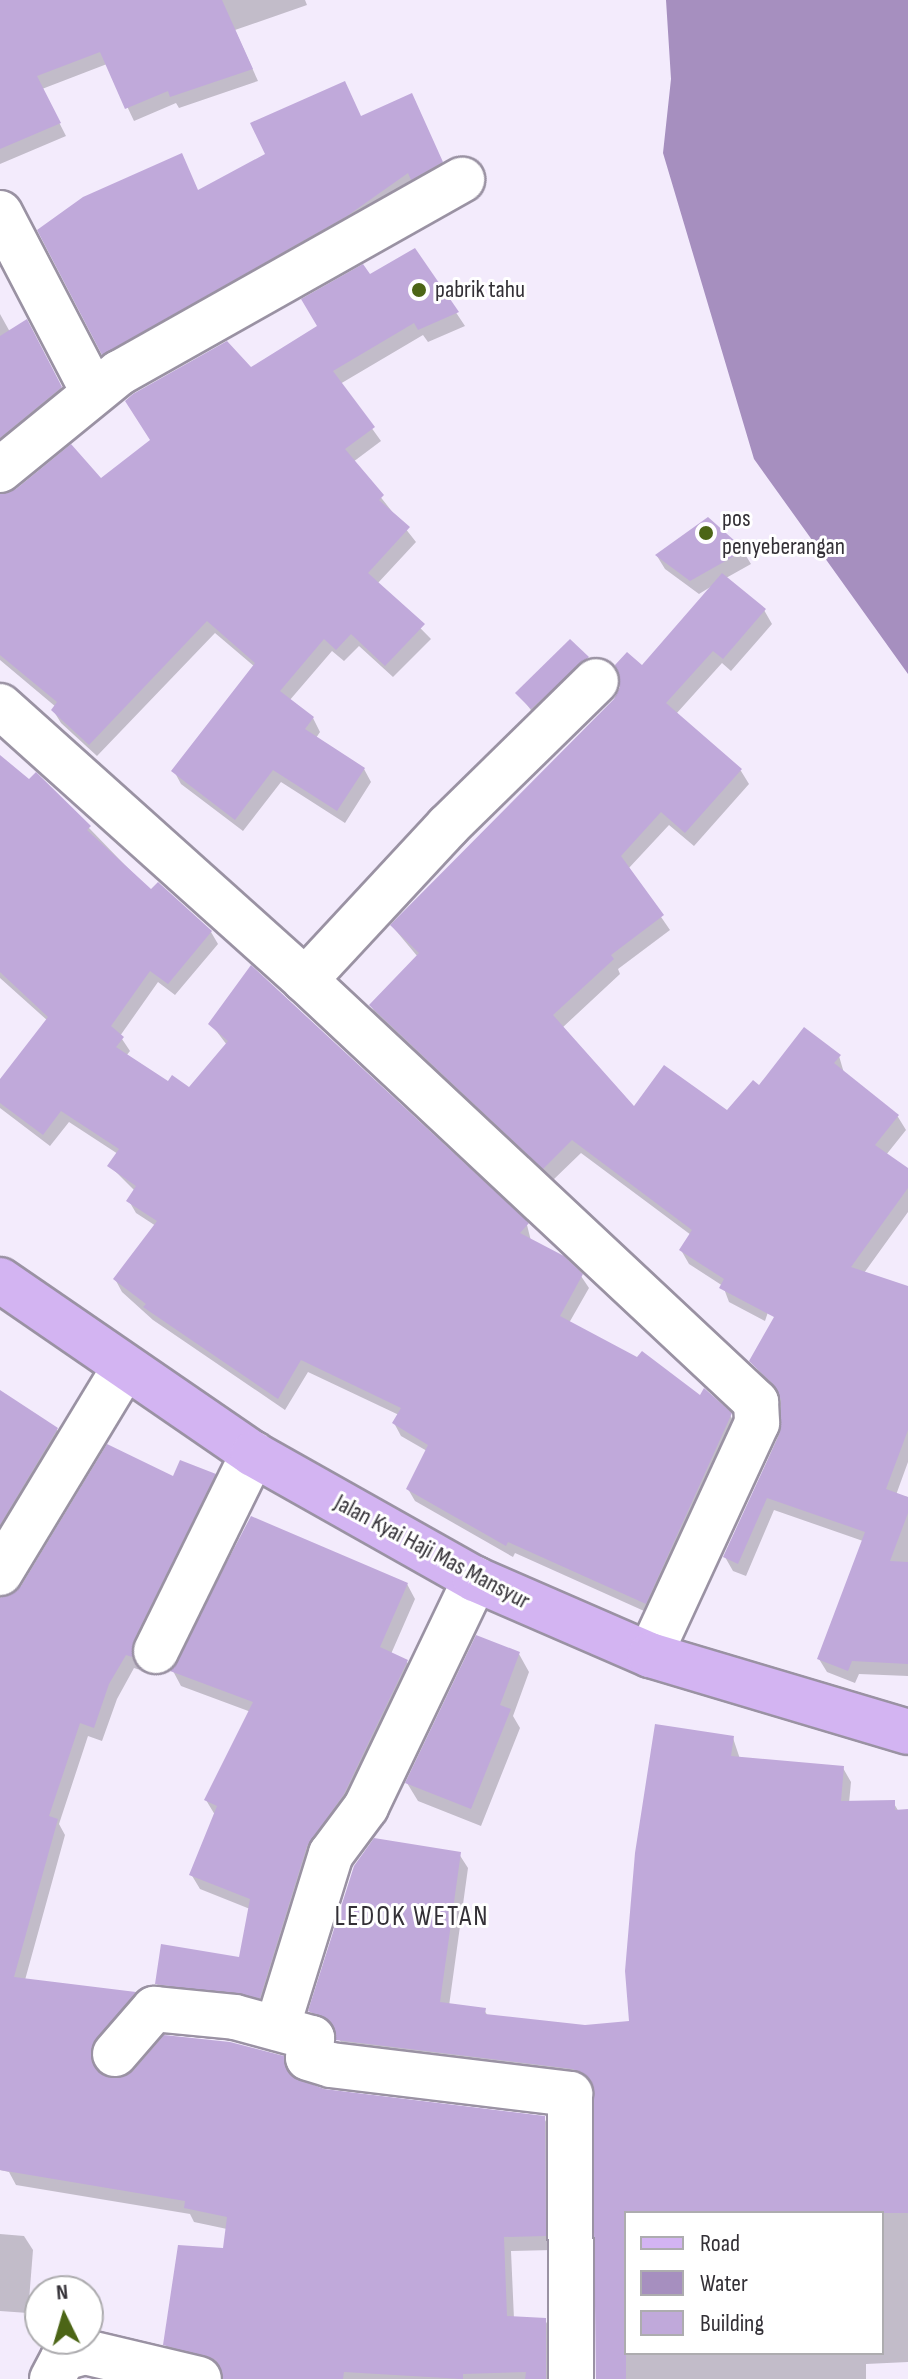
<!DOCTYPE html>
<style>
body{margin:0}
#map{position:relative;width:908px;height:2379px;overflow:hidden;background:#f3ebfc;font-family:"Sofia Sans Condensed",sans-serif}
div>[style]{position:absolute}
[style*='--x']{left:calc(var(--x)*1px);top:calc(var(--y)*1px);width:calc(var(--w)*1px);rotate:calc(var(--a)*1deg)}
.water>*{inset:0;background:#a68fbf}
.shadow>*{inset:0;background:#0003}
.building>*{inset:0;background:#c0a9da}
.roads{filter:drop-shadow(2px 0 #9a92a3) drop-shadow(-2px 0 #9a92a3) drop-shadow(0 2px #9a92a3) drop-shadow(0 -2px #9a92a3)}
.minor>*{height:44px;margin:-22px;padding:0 22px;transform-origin:22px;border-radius:22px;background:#fff}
.major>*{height:44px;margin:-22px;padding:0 22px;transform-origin:22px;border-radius:22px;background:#d3b4f2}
.dots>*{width:22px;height:22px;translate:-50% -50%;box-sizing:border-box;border:4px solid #fff;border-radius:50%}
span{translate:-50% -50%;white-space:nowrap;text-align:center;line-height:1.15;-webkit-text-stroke:6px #fff;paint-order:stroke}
.poi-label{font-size:24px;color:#333036}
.left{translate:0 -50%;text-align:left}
.street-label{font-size:24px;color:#333036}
.quarter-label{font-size:28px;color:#333036;letter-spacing:2px}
.legend{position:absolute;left:624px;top:2211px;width:260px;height:144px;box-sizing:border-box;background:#fff;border:2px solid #adacaf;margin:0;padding:10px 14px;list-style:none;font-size:24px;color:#333036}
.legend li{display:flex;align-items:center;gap:16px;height:40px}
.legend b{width:40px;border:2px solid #adacaf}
.north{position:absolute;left:24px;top:2275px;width:80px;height:80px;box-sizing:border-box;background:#fff;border:2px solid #adacaf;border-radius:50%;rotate:355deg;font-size:22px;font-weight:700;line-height:32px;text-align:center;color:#333036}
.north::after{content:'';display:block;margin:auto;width:28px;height:36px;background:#4c6516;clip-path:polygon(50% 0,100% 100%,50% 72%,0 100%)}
</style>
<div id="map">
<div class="water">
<i style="clip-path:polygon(666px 0,908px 0,908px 674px,754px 459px,663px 153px,671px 79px)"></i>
</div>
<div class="shadow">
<i style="clip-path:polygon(0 0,305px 0,307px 5px,235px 30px,258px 81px,179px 108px,176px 103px,134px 121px,107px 64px,42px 89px,66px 136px,0 164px)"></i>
<i style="clip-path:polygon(417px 106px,447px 173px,109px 364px,104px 354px,198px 192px,361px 118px)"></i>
<i style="clip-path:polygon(415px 251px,465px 326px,428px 342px,423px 335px,340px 384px,381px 441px,353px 462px,416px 542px,377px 584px,431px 639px,393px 677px,359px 646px,344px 661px,332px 651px,289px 701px,313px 718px,320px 732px,316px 738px,364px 769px,371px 782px,345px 823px,281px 782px,243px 831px,181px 784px,174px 771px,255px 667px,215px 633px,97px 756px,61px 723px,53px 710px,56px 707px,0 660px,0 511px,100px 481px,250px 369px,320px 327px,369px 277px)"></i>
<i style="clip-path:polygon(0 314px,10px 332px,33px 334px,68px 400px,0 457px)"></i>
<i style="clip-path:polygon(743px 551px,751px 564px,726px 578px,764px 610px,772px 624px,731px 671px,722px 663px,676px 714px,741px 771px,749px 784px,694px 846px,669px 825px,628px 869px,670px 930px,618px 969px,620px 974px,562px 1028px,634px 1109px,728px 1113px,759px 1088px,839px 1056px,844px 1073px,898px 1117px,906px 1130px,886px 1155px,908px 1170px,908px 1212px,864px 1273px,908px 1288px,908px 1334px,775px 1291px,765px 1321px,729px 1302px,723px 1286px,689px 1264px,681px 1250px,691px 1235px,581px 1153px,552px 1181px,379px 1019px,371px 1006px,418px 957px,392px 926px,615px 700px,712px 586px,699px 594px,665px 569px,657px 556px)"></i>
<i style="clip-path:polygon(587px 658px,595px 672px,540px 722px,518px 693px)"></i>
<i style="clip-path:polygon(0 757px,89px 828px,151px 892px,211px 932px,218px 944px,175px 995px,158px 982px,120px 1036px,130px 1051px,126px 1056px,168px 1083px,190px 1090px,227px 1045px,211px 1024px,527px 1225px,531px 1241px,581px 1276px,589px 1288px,569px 1323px,730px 1415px,737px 1427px,653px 1615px,515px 1553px,513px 1557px,415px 1501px,408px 1489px,427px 1451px,401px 1436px,394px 1423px,399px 1415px,308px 1372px,285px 1410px,153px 1320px,122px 1292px,115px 1279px,156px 1226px,136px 1213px,129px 1201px,135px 1191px,110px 1166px,118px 1154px,69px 1122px,50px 1146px,0 1108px,0 1083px,48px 1021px,0 978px)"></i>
<i style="clip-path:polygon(751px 1361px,908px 1385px,908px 1462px,896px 1495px,908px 1497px,908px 1676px,859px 1674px,855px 1683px,827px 1672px,819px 1659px,863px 1541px,774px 1510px,746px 1576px,733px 1571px,725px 1557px,784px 1423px,777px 1392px)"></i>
<i style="clip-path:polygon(0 1392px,57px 1430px,65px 1444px,0 1552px)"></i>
<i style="clip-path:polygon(214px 1475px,222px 1489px,141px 1655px,140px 1670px,134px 1668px,117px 1699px,102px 1741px,88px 1736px,59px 1824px,65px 1835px,25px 1980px,135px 1994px,143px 2008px,98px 2064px,109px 2081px,282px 2058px,293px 2079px,323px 2091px,544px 2118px,552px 2133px,553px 2250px,511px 2251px,514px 2319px,545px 2320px,553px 2334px,553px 2379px,224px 2379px,174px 2359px,165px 2344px,224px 2250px,227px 2229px,194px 2222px,190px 2214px,16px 2185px,9px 2172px,0 2170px,0 1597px,12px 1597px,174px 1479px)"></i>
<i style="clip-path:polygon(407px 1584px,415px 1599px,391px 1654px,407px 1662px,415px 1676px,268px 2012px,165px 1998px,157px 1984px,241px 1959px,250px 1909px,200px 1889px,191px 1874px,215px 1815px,206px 1800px,251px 1712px,181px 1686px,173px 1671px)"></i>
<i style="clip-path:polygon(519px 1654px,529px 1672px,513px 1716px,520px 1728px,481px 1826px,418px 1801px,407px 1783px)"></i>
<i style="clip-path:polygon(evenodd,733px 1738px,740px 1759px,843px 1768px,851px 1782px,849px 1803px,893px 1802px,899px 1812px,908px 1811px,908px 2362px,866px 2364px,866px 2379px,598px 2379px,594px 2091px,583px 2083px,347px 2054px,336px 2033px,319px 2025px,311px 2011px,459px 1854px,468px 1868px,449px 2006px,484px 2010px,488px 2016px,585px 2027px,631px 2023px,733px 1738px,626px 2213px,882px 2213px,882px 2353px,626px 2353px,626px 2213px)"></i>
<i style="clip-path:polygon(0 2234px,24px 2236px,33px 2250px,28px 2313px,0 2311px)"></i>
</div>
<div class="building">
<i style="clip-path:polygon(0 0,222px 0,253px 69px,170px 97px,168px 91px,125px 109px,100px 52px,37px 76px,61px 123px,0 149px)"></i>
<i style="clip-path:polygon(345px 81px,361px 116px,412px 93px,443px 162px,411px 180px,408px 173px,347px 216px,102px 355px,37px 230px,83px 197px,182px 153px,198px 190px,265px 154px,250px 123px)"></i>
<i style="clip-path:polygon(415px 248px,459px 312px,418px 330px,414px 323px,333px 371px,375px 427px,345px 449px,384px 495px,379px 500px,410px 527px,368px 573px,425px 624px,385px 666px,351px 634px,336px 650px,324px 639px,280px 691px,314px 717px,305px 729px,365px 768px,337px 811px,273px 770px,235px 820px,171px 771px,255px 663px,207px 621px,89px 745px,51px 710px,57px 702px,0 655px,0 494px,16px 489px,71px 444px,101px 478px,150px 440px,125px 401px,133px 394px,227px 341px,251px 367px,317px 326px,301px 299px,363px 264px,370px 274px)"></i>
<i style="clip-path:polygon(27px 319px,62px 387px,0 438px,0 336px)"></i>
<i style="clip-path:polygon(708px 517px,745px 550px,690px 581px,655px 555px)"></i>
<i style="clip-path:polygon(722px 573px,766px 609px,723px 659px,713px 651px,666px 703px,742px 769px,685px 833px,661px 812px,621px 856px,664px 915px,611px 955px,614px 959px,553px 1015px,634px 1106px,664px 1065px,727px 1110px,753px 1080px,759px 1085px,804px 1027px,841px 1055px,834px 1063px,899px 1115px,875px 1145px,908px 1168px,908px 1188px,851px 1267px,908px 1286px,908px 1430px,886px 1489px,908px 1497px,908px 1513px,890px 1561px,908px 1562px,908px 1664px,852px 1661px,848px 1671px,817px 1659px,865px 1532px,767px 1498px,738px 1564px,723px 1557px,780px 1433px,781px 1400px,773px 1384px,749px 1361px,774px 1317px,719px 1288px,724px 1279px,679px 1250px,692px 1230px,572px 1140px,543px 1169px,369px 1005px,419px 953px,390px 925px,614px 699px,620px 687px,615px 665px,627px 652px,642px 665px)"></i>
<i style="clip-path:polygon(570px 639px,589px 657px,531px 709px,515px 693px)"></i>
<i style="clip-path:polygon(0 755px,29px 779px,36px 772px,91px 826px,87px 830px,151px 889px,158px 882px,212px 931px,168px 984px,150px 971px,111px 1026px,124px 1037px,116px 1047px,168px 1081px,172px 1075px,189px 1087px,228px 1041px,208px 1024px,251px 965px,529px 1223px,520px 1233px,564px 1256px,583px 1274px,560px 1316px,637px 1357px,642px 1351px,700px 1395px,704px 1388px,732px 1413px,646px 1604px,508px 1542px,506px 1546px,406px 1489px,428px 1445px,392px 1423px,401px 1408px,301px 1360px,278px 1399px,143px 1307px,146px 1304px,113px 1279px,157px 1221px,126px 1201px,136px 1186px,107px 1166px,119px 1149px,61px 1111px,43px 1135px,0 1103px,0 1079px,48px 1017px,0 972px)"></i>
<i style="clip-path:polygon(0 1390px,58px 1428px,0 1525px)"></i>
<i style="clip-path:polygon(107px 1444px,173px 1476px,180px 1460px,216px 1474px,134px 1640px,132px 1657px,126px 1655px,109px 1684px,94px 1728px,80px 1723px,49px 1816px,58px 1819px,14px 1977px,136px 1992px,91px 2049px,92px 2063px,110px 2078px,133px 2071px,164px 2035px,230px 2042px,284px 2056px,291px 2076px,324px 2089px,545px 2116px,546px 2236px,504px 2237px,507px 2316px,546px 2318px,546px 2379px,525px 2379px,526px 2372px,463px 2374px,463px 2379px,344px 2372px,343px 2379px,223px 2379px,216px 2360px,163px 2345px,178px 2245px,223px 2248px,227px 2217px,184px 2208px,185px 2201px,0 2170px,0 1598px,21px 1586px)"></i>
<i style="clip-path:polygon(251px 1516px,408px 1583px,380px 1647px,408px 1660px,344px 1794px,307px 1846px,260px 1998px,155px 1984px,161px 1944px,239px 1957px,250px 1899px,189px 1875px,217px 1806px,204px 1800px,253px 1702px,170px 1671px)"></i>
<i style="clip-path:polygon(476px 1635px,520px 1652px,500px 1705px,511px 1709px,471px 1809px,405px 1783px)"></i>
<i style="clip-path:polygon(655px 1724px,734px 1736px,731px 1756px,844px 1766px,841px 1801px,895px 1800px,895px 1810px,908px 1809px,908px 2213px,626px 2213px,626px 2379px,596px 2379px,592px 2082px,573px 2069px,336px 2040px,330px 2021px,308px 2011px,354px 1866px,374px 1838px,461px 1852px,440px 2002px,486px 2008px,485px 2014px,585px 2025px,629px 2021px,625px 1971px,635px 1853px)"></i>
</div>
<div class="roads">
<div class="minor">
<i style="--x:0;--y:213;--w:202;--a:62.5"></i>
<i style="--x:0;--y:470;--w:154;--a:-39.2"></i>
<i style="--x:119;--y:373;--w:394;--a:-29.4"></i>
<i style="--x:0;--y:706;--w:410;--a:41.9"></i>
<i style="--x:305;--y:980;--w:618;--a:43.1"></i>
<i style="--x:756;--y:1402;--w:21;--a:87"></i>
<i style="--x:757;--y:1423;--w:255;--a:114.8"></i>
<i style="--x:305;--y:980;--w:210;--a:-47.1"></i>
<i style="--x:448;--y:826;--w:207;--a:-44.4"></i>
<i style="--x:0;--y:1573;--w:240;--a:-58.8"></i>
<i style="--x:156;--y:1651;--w:220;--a:-63.8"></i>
<i style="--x:277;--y:2028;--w:182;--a:-72.8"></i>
<i style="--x:331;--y:1854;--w:59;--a:-53.3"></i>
<i style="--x:366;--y:1807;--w:253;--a:-64.4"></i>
<i style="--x:115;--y:2054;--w:60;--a:-49.1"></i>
<i style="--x:154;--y:2009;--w:81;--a:5.6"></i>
<i style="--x:235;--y:2017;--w:80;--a:15.3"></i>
<i style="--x:312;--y:2038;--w:20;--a:101"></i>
<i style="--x:308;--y:2058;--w:24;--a:17"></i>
<i style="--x:331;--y:2065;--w:241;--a:6.9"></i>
<i style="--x:570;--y:2094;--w:285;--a:89.8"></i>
<i style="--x:52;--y:2379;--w:24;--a:-62"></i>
<i style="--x:63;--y:2358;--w:23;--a:-15"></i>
<i style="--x:85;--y:2352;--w:117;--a:13.3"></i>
</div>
<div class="major">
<i style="--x:0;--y:1280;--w:307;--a:34.5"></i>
<i style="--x:253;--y:1454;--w:255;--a:29.4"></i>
<i style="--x:475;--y:1579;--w:191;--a:23.5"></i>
<i style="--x:650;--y:1655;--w:269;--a:16.6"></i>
</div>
</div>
<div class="dots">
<i style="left:419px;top:290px;background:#4c6516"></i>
<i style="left:706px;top:533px;background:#4c6516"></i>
</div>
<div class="poi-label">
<span class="left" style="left:435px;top:290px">pabrik tahu</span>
<span class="left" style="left:722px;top:533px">pos<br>penyeberangan</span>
</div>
<div class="street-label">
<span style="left:432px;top:1552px;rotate:28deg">Jalan Kyai Haji Mas Mansyur</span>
</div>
<div class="quarter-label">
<span style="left:412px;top:1917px">LEDOK WETAN</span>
</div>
<ul class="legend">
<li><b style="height:10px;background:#d3b4f2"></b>Road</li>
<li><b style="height:22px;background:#a68fbf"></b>Water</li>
<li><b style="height:22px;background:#c0a9da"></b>Building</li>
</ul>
<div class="north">N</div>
</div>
